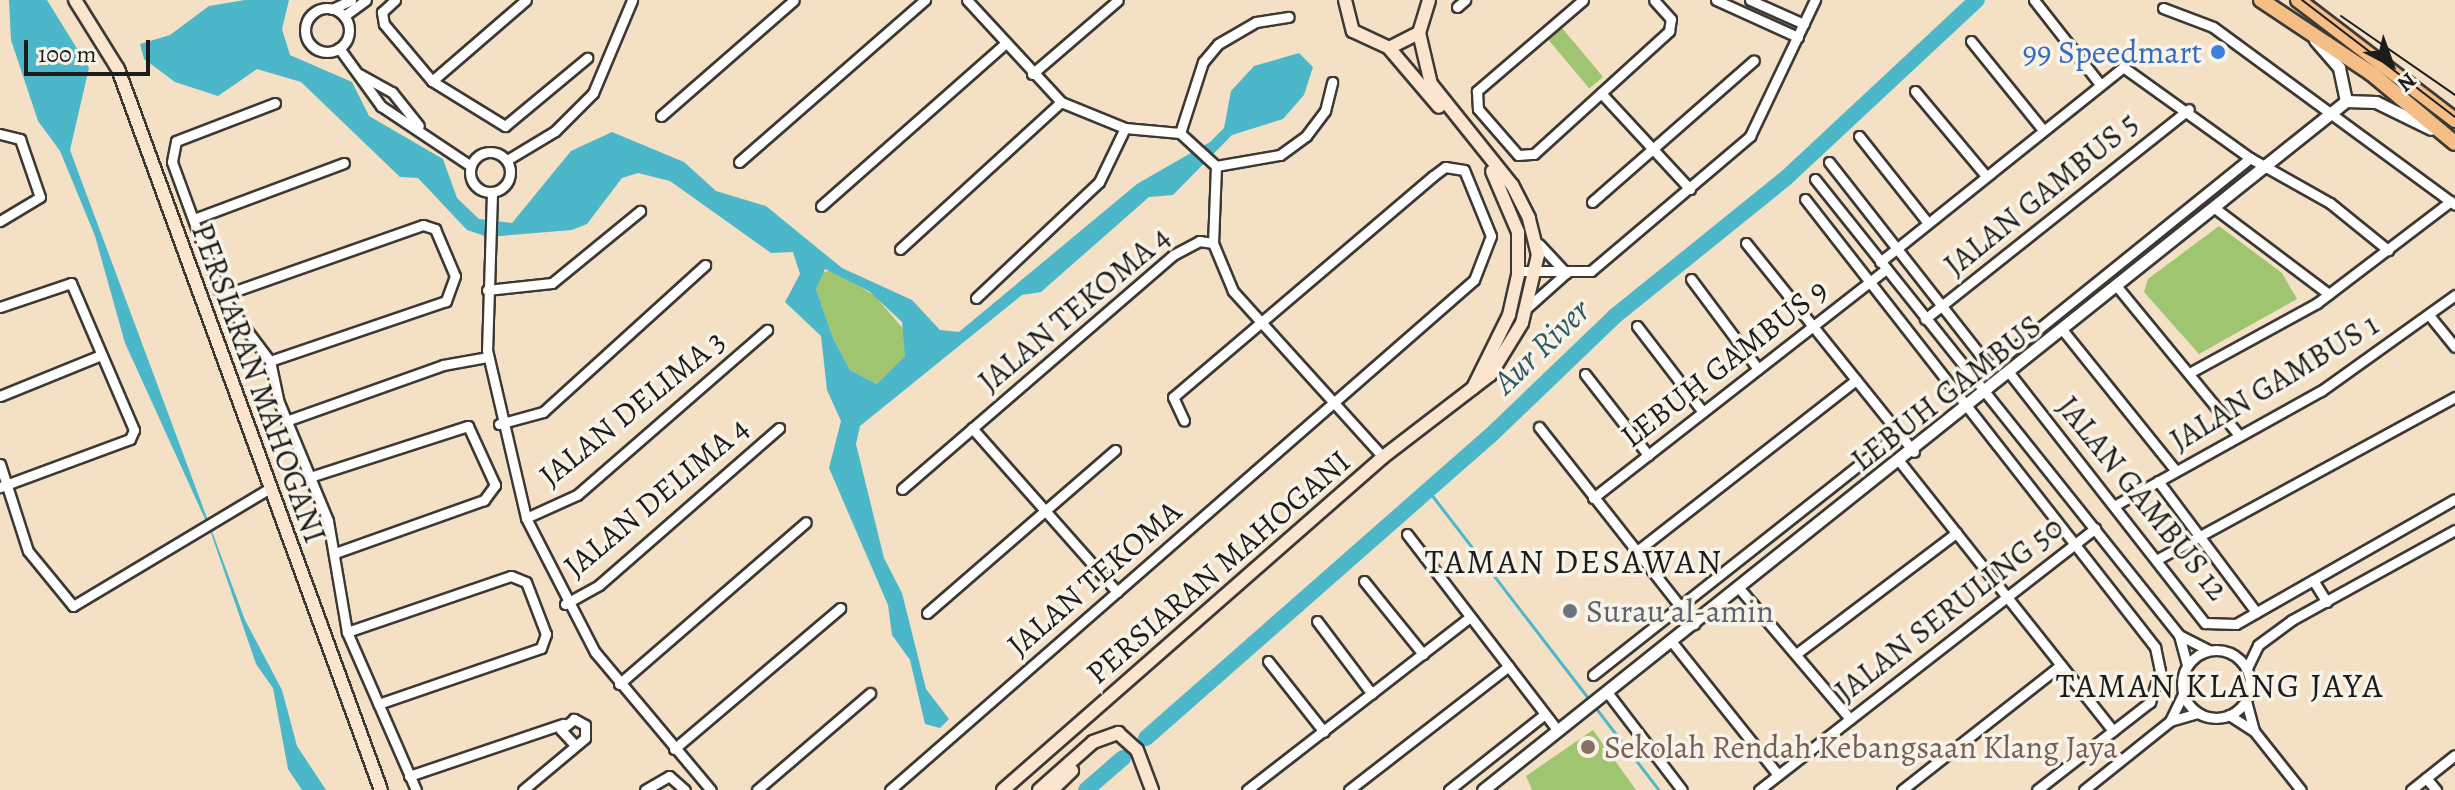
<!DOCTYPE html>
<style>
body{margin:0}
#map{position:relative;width:2455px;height:790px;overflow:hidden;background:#f4e0c5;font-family:Alegreya,serif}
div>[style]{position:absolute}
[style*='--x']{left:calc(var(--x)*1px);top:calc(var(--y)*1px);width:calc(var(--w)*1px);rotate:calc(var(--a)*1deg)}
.green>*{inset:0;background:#9fc570;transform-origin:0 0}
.water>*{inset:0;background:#4cb7c9}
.stream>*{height:3px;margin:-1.5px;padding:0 1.5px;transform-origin:1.5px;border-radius:1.5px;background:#4cb7c9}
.river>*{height:16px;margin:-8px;padding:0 8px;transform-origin:8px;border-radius:8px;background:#4cb7c9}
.roads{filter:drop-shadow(2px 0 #3c3935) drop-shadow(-2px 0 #3c3935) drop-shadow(0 2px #3c3935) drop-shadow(0 -2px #3c3935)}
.minor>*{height:9px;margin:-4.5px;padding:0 4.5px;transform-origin:4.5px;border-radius:4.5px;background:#fff}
.minor>.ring{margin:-4.5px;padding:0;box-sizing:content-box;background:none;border:9px solid #fff;border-radius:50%}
.tertiary>*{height:11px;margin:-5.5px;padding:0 5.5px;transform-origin:5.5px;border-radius:5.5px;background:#fff}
.secondary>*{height:12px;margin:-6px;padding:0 6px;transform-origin:6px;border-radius:6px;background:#fbe5cf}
.trunk>*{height:14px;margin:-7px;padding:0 7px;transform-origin:7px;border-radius:7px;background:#f6be87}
.tram>*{height:2px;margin:-1px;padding:0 1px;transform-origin:1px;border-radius:1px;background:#1c1c1c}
.dots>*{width:22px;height:22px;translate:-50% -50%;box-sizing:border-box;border:4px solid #f7f3e8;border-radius:50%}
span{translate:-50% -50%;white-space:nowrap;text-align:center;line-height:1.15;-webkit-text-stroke:7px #f7f3e8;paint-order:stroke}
.shop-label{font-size:32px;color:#366cbe}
.right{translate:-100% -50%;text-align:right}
.street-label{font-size:32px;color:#1c1c1c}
.worship-label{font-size:32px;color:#5b616d}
.left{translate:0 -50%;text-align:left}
.education-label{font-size:32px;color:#785e54}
.water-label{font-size:34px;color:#2f5a61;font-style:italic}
.neighbourhood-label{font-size:34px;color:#1c1c1c;letter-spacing:2px}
.north{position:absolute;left:2351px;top:24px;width:80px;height:80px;-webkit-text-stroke:6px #f7f3e8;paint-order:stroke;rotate:139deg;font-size:22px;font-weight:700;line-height:32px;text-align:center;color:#1c1c1c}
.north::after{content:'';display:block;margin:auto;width:28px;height:36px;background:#1c1c1c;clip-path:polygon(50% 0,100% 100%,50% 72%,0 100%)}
.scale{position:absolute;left:24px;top:40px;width:126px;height:36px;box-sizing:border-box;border:4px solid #1c1c1c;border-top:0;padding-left:10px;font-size:24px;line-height:28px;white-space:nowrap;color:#1c1c1c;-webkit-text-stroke:6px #f7f3e8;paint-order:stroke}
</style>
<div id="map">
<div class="green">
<i style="left:1562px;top:28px;width:64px;height:18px;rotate:50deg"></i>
<i style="clip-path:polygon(2219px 226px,2282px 273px,2297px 299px,2199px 354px,2144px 292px,2148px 279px)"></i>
<i style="clip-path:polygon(834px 270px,875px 296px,906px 332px,905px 356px,877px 384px,850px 370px,833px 338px,816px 289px,819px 273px)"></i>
<i style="clip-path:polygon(1593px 730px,1636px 790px,1532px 790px,1526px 776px)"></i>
</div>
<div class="water">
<i style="clip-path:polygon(9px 0,47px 0,89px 68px,70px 150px,245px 620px,282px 690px,297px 746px,326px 790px,302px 790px,288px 769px,273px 688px,256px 664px,210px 530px,125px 343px,95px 236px,60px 151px,38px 121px,11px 40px)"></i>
<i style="clip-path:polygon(evenodd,245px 0,289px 0,282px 29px,290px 55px,352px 82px,369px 116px,443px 159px,457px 198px,479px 219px,512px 223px,571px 151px,612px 132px,684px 162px,716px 191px,766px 206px,842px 268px,912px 300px,940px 330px,959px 332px,1137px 184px,1210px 142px,1224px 128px,1231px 91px,1254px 66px,1299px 53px,1313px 67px,1304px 95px,1283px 119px,1232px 135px,1173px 195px,1149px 197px,1041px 292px,1022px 295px,860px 426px,856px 444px,884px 558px,902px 593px,926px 689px,949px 719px,940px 728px,925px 724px,910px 660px,892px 635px,888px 605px,829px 468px,841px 421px,827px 390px,821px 336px,785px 302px,800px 274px,793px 252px,771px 253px,670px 181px,638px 173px,622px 178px,587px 224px,572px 230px,488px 237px,467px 230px,418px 178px,400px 177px,301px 82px,257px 69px,218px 96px,175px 82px,144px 59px,140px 44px,170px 35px,209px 6px,245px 0,825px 269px,869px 291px,902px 322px,905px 356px,877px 384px,850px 370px,833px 338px,816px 289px,825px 269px)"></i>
</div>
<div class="stream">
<i style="--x:1427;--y:489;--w:380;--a:52.4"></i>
</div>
<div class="river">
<i style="--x:1146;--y:738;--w:458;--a:-41.3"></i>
<i style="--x:1490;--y:436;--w:173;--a:-43.8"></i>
<i style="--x:1615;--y:316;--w:220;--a:-38.9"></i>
<i style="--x:1786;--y:178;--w:261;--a:-43"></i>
<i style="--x:1086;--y:790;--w:49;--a:-40.9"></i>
</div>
<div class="roads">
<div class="minor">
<i style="--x:395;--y:0;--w:18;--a:137"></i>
<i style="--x:382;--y:12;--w:12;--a:81"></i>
<i style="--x:384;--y:24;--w:75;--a:49.9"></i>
<i style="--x:432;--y:81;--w:86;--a:31.7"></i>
<i style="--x:505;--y:126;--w:107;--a:-39.7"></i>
<i style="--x:967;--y:0;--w:139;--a:47.3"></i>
<i style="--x:1061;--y:102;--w:69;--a:22.1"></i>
<i style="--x:1125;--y:128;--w:55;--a:5.2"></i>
<i style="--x:1583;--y:0;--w:140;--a:139.4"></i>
<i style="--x:1477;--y:91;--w:18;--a:87"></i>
<i style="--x:1478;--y:109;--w:61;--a:49"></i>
<i style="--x:1518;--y:155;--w:16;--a:-4"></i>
<i style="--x:1534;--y:154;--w:183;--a:-42.3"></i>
<i style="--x:1669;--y:31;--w:12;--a:-81"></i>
<i style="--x:1671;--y:19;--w:25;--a:-132"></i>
<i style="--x:1716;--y:0;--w:90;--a:24.3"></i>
<i style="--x:1750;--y:0;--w:59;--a:24"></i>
<i style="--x:2034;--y:0;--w:105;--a:51.9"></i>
<i style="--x:1457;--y:7;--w:11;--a:-41"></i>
<i style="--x:2163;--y:8;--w:53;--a:20.8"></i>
<i style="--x:2213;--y:27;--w:300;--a:36.3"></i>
<i class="ring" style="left:305px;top:8px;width:35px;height:35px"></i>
<i style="--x:332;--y:9;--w:21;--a:-25"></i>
<i style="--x:344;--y:16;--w:27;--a:-36"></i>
<i style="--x:1971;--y:41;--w:114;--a:51"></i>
<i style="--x:339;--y:48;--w:72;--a:54.1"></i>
<i style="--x:381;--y:106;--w:108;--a:33.7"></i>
<i style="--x:359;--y:74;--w:38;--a:29"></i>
<i style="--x:392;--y:92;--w:43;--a:51.5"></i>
<i style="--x:1032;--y:74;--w:113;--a:-40.7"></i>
<i style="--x:432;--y:81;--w:124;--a:-40.8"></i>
<i style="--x:1915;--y:91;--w:111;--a:50.1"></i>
<i style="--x:1601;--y:93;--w:131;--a:47.2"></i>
<i style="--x:275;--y:103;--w:106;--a:159"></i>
<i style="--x:176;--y:141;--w:21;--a:101"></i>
<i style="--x:172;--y:162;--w:143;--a:69.9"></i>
<i style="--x:221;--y:296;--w:81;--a:53"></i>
<i style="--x:270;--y:361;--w:40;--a:78"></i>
<i style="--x:278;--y:400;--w:131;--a:67.5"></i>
<i style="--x:328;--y:521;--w:113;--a:80.3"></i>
<i style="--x:347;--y:632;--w:172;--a:66.4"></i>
<i style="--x:661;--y:116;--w:176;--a:-41.1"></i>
<i style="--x:1180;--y:133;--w:75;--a:-72.1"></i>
<i style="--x:1203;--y:62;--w:23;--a:-50"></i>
<i style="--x:1218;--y:44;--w:44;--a:-30.1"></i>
<i style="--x:1256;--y:22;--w:33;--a:-9"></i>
<i style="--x:1180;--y:133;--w:49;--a:42.5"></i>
<i style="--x:0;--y:134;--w:21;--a:14"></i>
<i style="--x:20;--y:139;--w:61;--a:71"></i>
<i style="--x:40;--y:197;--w:47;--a:149"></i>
<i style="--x:1859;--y:136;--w:111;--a:51.6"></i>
<i class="ring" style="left:470px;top:152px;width:31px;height:31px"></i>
<i style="--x:507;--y:160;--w:56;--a:-31.1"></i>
<i style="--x:555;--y:131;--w:54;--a:-45"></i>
<i style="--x:593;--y:93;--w:101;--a:-67.2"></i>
<i style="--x:739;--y:162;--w:247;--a:-41.1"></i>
<i style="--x:1829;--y:162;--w:261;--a:51.9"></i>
<i style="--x:1216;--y:166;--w:77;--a:92.2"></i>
<i style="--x:1213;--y:243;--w:52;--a:67.4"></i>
<i style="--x:1233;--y:291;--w:224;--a:47.9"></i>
<i style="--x:1216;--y:166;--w:65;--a:-9.8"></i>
<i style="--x:1280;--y:155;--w:32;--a:-36"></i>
<i style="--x:1306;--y:136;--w:31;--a:-53"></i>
<i style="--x:1325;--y:111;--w:30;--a:-76"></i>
<i style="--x:1815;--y:179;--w:583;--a:51.4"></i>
<i style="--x:2179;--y:635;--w:31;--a:75"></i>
<i style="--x:492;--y:193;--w:157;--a:91.8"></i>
<i style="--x:487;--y:350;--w:172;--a:76.9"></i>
<i style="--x:526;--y:518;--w:151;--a:62.8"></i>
<i style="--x:595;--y:652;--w:180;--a:50"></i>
<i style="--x:1805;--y:199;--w:569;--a:52"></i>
<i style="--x:2155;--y:647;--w:25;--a:78"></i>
<i style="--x:2160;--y:671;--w:33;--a:108"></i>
<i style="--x:2150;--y:702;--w:143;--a:142.1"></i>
<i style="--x:1592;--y:202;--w:215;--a:-41.2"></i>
<i style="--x:821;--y:206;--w:245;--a:-41.4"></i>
<i style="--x:2216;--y:209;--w:141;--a:37"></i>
<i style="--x:194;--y:219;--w:160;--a:-20.5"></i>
<i style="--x:1746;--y:243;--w:268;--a:51.2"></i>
<i style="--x:1539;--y:244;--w:40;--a:47"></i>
<i style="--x:900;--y:249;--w:218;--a:-42.4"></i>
<i style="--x:1880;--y:262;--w:312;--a:-38.7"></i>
<i style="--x:2123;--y:67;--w:156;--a:35.6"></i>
<i style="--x:2250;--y:158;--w:92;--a:29.4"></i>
<i style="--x:2330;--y:203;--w:75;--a:39"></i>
<i style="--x:1519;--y:271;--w:72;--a:0"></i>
<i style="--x:1591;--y:271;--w:209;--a:-40.3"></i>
<i style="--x:1750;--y:136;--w:151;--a:-64.5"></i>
<i style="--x:1691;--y:279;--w:112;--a:53.3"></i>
<i style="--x:2119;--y:289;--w:189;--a:50.6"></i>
<i style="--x:487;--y:290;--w:65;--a:-6.1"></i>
<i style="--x:552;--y:283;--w:114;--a:-39.3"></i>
<i style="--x:221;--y:296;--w:214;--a:-19.4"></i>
<i style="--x:423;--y:225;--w:13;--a:18"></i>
<i style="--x:435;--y:229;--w:51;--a:66.9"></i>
<i style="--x:455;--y:276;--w:27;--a:110"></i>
<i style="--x:446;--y:301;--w:186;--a:161.2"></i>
<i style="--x:976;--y:298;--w:169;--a:-43.3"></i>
<i style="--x:1099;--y:182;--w:60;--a:-64.3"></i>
<i style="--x:0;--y:307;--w:75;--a:-18.7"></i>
<i style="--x:71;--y:283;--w:160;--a:66.8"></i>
<i style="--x:134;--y:430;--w:10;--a:114"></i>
<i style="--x:130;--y:439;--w:139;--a:159.7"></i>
<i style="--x:1528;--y:307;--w:51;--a:-41.8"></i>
<i style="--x:2429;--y:315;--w:41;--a:50.9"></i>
<i style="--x:1925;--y:319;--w:337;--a:-38.5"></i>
<i style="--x:1637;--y:326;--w:108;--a:52.5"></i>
<i style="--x:2065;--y:333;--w:177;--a:51.2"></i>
<i style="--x:2193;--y:371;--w:141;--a:-28.7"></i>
<i style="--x:2317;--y:303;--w:168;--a:-37.3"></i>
<i style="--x:1585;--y:374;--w:103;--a:52.1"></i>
<i style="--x:2011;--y:375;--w:315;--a:52"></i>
<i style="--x:2205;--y:623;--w:31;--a:2"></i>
<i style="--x:2236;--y:624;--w:252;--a:-29.7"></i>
<i style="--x:1974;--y:381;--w:355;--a:-38.9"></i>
<i style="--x:0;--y:396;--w:109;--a:-22.1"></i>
<i style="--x:286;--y:421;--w:167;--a:-19.6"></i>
<i style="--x:443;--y:365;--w:46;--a:-10.1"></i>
<i style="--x:499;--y:424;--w:46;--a:-15.3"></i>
<i style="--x:543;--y:412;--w:219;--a:-42.2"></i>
<i style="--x:1539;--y:427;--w:251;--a:51.8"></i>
<i style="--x:972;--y:428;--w:219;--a:48.5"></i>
<i style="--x:1900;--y:462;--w:343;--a:51.6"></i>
<i style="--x:0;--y:464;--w:91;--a:72.2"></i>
<i style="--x:28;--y:551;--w:71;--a:50.7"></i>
<i style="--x:73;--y:606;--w:226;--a:-30.9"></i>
<i style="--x:313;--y:476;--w:163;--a:-17.9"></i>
<i style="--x:468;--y:426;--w:65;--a:65.4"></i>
<i style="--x:495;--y:485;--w:19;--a:126"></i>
<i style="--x:484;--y:500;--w:158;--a:160.4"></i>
<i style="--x:2158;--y:481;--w:164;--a:53.2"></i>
<i style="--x:902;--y:489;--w:358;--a:-40.8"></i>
<i style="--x:1173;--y:255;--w:30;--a:-28"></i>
<i style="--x:1199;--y:241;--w:14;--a:8"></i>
<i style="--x:1593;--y:498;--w:372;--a:-38"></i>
<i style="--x:2114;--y:506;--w:237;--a:-29.1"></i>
<i style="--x:2321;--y:391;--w:165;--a:-35.6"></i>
<i style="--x:526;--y:518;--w:56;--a:-24.3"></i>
<i style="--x:577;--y:495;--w:252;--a:-41"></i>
<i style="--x:1407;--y:534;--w:248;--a:52.5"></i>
<i style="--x:1637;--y:551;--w:278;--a:-38"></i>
<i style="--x:2156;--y:560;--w:341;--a:-28.6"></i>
<i style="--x:2313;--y:580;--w:26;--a:58"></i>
<i style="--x:1364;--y:581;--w:94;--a:51.1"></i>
<i style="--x:1739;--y:588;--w:172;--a:49.7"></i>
<i style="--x:565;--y:604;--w:39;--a:-29"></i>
<i style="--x:599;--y:585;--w:239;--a:-41.1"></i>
<i style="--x:927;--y:613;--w:249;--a:-40.9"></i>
<i style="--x:1317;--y:621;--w:91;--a:53"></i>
<i style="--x:347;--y:632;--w:173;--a:-18.9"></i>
<i style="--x:511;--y:576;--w:16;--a:22"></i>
<i style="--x:526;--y:582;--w:56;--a:69"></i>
<i style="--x:546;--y:634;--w:15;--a:110"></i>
<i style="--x:541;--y:648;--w:172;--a:161"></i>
<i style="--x:2179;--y:635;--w:33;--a:27"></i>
<i style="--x:1672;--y:642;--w:170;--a:51.4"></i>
<i class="ring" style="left:2182px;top:650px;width:59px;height:59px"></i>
<i style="--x:1796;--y:654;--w:201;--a:-37.1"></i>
<i style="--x:1268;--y:661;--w:90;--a:51.7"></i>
<i style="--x:2247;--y:668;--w:25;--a:-64"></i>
<i style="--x:2258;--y:645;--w:42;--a:-36.3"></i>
<i style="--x:2292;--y:620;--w:186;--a:-28.9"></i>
<i style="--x:1593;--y:675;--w:390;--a:-38.3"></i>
<i style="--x:619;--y:684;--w:247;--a:-40.9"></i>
<i style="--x:1607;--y:692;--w:123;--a:52.6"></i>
<i style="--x:2246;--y:701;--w:31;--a:75"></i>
<i style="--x:2229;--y:715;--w:30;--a:33"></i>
<i style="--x:2254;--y:731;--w:75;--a:51.5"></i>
<i style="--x:2170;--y:721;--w:29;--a:-16"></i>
<i style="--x:674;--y:749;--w:218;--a:-40.3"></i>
<i style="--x:409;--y:776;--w:163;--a:-18.7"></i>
<i style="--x:2426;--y:778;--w:16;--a:50"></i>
<i style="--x:523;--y:790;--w:81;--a:-40"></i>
<i style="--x:585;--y:738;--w:13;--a:-90"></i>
<i style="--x:585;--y:725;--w:13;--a:-151"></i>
<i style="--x:574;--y:719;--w:17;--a:140"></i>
<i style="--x:561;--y:730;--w:21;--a:47"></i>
<i style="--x:645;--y:790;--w:28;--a:-30"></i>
<i style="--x:669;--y:776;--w:21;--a:41"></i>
<i style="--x:757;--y:790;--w:149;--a:-40.6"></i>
<i style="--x:890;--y:790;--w:775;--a:-41.13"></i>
<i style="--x:1474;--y:280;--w:47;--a:-68.9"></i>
<i style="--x:1491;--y:236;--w:71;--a:-112.2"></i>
<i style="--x:1464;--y:170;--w:19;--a:-171"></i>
<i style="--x:1445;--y:167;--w:15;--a:143"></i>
<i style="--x:1433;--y:176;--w:341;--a:139.6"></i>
<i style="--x:1173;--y:397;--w:26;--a:65"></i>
<i style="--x:1247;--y:790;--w:282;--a:-37.8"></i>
<i style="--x:1349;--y:790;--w:202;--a:-37.8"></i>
<i style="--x:1449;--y:790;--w:122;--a:-38.4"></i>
<i style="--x:1759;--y:790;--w:426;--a:-37.9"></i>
<i style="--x:1902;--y:790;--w:202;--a:-38.2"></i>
<i style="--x:2084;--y:790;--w:110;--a:-38.7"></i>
<i style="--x:2170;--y:721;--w:30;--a:-64"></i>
<i style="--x:2411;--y:790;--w:56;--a:-38.5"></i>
</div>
<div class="tertiary">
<i style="--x:2315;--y:40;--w:37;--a:49"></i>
<i style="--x:2339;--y:68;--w:34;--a:78"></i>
<i style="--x:1483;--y:790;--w:1104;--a:-38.6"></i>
<i style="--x:2346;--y:101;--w:30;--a:2"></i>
<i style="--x:2376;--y:102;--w:61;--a:26.1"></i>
</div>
<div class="secondary">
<i style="--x:75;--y:0;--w:81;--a:58.1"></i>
<i style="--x:118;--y:69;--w:767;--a:69.96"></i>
<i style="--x:1345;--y:0;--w:32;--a:76"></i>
<i style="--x:1353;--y:31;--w:40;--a:25"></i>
<i style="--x:1389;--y:48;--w:34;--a:-27"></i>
<i style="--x:1419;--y:33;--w:34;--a:-73"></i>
<i style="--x:1389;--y:48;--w:77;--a:49.7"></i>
<i style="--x:1473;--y:388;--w:81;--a:-63.7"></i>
<i style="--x:1509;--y:315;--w:41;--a:-77.3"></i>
<i style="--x:1518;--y:275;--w:43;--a:-90"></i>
<i style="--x:1518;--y:232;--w:66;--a:-113.1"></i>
<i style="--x:1003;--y:790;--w:505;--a:-41.23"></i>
<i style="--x:1383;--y:457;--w:135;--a:-37.5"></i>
<i style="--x:1490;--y:375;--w:61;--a:-58.4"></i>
<i style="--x:1522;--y:323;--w:70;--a:-76.8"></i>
<i style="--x:1538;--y:255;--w:38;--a:-104"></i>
<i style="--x:1529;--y:218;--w:37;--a:-117"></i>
<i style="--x:1512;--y:185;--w:129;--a:-128.7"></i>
<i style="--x:1431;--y:84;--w:52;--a:-103.2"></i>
<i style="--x:1039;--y:790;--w:72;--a:-41.6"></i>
<i style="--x:1093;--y:742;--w:27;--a:-20"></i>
<i style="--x:1118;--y:733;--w:25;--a:42"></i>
<i style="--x:1137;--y:750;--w:43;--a:69.4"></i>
<i style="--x:1052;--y:790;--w:28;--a:-44"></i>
</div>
<div class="trunk">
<i style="--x:2261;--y:0;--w:132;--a:33.6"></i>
<i style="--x:2371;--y:73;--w:109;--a:39.8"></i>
<i style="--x:2298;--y:0;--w:198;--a:37.4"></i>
</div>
</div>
<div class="tram">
<i style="--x:2302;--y:0;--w:193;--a:37.4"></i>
<i style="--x:2341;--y:16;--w:139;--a:34.7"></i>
</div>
<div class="dots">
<i style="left:2218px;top:52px;background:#3f7fe0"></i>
<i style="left:1570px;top:611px;background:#6b7280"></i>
<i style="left:1588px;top:747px;background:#8d6e63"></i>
</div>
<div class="shop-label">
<span class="right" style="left:2202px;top:52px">99 Speedmart</span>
</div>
<div class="street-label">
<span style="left:2041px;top:194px;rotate:-39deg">JALAN GAMBUS 5</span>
<span style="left:1074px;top:309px;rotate:-40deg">JALAN TEKOMA 4</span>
<span style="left:1724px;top:363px;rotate:-38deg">LEBUH GAMBUS 9</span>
<span style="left:2274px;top:382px;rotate:-31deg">JALAN GAMBUS 1</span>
<span style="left:259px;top:383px;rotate:70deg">PERSIARAN MAHOGANI</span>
<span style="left:1946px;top:393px;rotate:-38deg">LEBUH GAMBUS</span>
<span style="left:632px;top:408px;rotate:-39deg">JALAN DELIMA 3</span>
<span style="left:656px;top:497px;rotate:-40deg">JALAN DELIMA 4</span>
<span style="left:2143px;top:498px;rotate:51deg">JALAN GAMBUS 12</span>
<span style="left:1218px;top:567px;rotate:-41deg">PERSIARAN MAHOGANI</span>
<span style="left:1094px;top:578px;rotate:-41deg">JALAN TEKOMA</span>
<span style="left:1949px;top:609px;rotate:-38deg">JALAN SERULING 50</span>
</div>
<div class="worship-label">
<span class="left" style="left:1586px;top:611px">Surau al-amin</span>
</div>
<div class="education-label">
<span class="left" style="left:1604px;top:747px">Sekolah Rendah Kebangsaan Klang Jaya</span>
</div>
<div class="water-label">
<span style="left:1541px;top:346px;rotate:-44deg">Aur River</span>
</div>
<div class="neighbourhood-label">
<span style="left:1574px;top:562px">TAMAN DESAWAN</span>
<span style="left:2220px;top:686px">TAMAN KLANG JAYA</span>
</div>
<div class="north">N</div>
<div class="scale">100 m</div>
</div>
